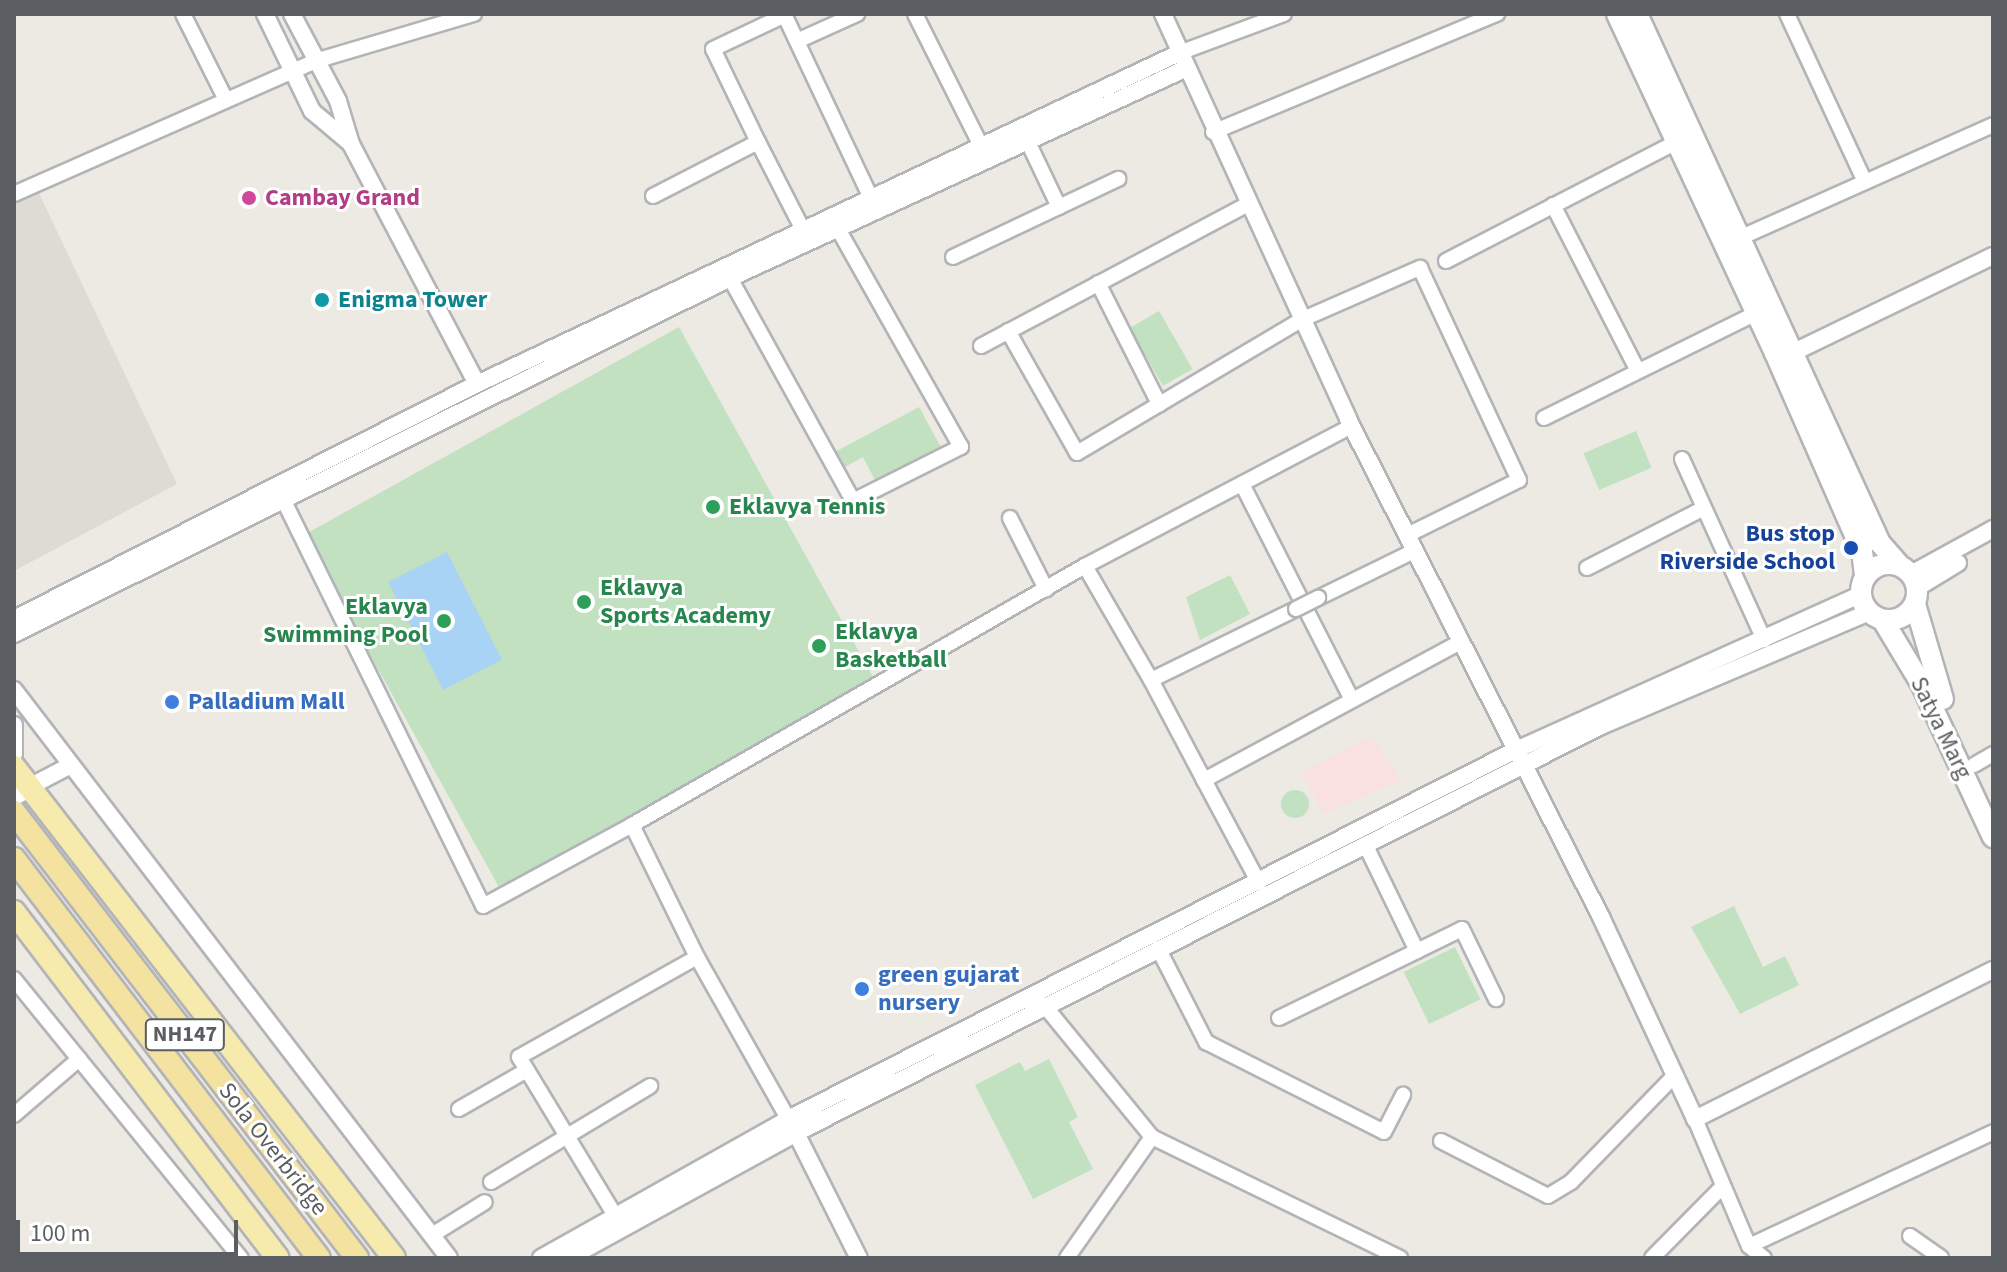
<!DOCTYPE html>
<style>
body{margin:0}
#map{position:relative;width:2007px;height:1272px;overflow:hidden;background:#eceae2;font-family:"Source Sans 3",sans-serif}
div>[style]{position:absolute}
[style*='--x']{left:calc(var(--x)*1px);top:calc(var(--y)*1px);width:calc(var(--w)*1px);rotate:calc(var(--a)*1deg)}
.education>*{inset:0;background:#dedbd4}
.medical>*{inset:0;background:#f8e1df}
.green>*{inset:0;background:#c1e1c1;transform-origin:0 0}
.round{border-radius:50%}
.water>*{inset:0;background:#a8d3f5;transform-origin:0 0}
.roads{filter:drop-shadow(2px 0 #b3b4b8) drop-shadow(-2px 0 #b3b4b8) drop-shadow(0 2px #b3b4b8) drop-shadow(0 -2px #b3b4b8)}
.minor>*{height:14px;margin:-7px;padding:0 7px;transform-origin:7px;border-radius:7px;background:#fff}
.tertiary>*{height:16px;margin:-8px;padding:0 8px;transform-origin:8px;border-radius:8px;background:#fff}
.secondary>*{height:20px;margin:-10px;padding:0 10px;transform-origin:10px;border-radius:10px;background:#fff}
.secondary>.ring{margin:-10px;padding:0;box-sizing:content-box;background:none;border:20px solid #fff;border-radius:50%}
.primary>*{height:22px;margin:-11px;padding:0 11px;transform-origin:11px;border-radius:11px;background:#f6eaad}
.trunk>*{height:22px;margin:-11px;padding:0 11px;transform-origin:11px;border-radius:11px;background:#f4e2a0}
.bridges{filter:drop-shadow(2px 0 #b3b4b8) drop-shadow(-2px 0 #b3b4b8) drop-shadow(0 2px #b3b4b8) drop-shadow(0 -2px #b3b4b8)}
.minor-bridge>*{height:14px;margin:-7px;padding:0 7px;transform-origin:7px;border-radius:7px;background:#fff}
.dots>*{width:22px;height:22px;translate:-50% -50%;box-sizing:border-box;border:4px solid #fff;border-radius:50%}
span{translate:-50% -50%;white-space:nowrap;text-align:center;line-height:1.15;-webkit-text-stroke:6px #fff;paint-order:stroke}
.shield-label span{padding:2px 6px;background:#fff;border:2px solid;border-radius:6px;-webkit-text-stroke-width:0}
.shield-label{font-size:22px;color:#5a5d61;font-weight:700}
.hotel-label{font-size:24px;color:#b23c85;font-weight:700}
.left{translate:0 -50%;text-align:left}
.culture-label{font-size:24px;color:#0d838f;font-weight:700}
.leisure-label{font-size:24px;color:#27864d;font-weight:700}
.right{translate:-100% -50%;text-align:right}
.transit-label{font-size:24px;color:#164399;font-weight:700}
.shop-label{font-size:24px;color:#366cbe;font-weight:700}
.street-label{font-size:24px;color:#5a5d61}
.frame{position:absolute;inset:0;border:16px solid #5a5d61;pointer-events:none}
.scale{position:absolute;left:16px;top:1220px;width:222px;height:36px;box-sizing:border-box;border:4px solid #5a5d61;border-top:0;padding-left:10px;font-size:24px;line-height:28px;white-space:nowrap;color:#5a5d61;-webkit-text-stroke:6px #fff;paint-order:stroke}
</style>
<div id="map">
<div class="education">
<i style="clip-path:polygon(37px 189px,177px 484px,14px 571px,14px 199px)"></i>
</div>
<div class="medical">
<i style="clip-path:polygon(1371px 736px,1401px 780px,1324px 814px,1301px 773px)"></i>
</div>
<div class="green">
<i style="left:1159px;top:311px;width:67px;height:34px;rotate:60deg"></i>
<i style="left:679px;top:327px;width:407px;height:429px;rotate:61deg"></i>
<i style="clip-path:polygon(919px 407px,943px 451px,878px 486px,863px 457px,841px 469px,833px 453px)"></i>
<i style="left:1636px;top:431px;width:40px;height:57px;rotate:67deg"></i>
<i style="clip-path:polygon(1230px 575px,1250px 614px,1200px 640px,1186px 597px)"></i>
<i class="round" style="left:1281px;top:790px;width:28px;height:28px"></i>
<i style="clip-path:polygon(1734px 906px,1763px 967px,1785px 956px,1799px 985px,1740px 1014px,1691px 927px)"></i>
<i style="left:1455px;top:947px;width:58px;height:57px;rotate:64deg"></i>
<i style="clip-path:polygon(1049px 1059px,1078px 1117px,1069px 1122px,1093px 1169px,1033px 1199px,975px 1085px,1020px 1062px,1025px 1071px)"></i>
</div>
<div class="water">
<i style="left:447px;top:552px;width:121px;height:66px;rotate:63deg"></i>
</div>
<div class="roads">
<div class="minor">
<i style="--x:183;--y:14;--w:96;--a:63.4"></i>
<i style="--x:784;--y:14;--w:204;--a:64.7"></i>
<i style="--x:915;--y:14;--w:148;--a:63.4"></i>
<i style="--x:1787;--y:14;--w:185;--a:65.1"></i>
<i style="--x:797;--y:41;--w:66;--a:-24.2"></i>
<i style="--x:1179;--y:53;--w:112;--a:-20.4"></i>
<i style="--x:1213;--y:132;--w:308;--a:-22.6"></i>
<i style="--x:758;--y:142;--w:99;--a:62.9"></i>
<i style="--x:1028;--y:142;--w:72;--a:64.5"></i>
<i style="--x:14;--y:194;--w:329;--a:-23.8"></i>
<i style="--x:315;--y:61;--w:166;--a:-16.5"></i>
<i style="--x:653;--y:196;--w:118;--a:-27.2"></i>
<i style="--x:758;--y:142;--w:103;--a:-115.8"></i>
<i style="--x:713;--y:49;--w:80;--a:-25.3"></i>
<i style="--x:1553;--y:205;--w:186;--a:62.9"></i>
<i style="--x:1744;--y:236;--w:273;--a:-24"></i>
<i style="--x:953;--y:257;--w:183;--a:-25.3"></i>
<i style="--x:1446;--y:261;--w:260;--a:-27.3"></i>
<i style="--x:730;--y:278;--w:255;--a:61.1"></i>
<i style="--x:853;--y:501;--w:121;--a:-26.6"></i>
<i style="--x:961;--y:447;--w:250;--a:-119.4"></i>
<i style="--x:1098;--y:283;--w:136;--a:63.2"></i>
<i style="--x:1008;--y:331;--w:140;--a:60.5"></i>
<i style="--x:1077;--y:453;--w:263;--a:-30.7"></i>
<i style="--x:1303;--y:319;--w:128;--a:-23.6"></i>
<i style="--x:1420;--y:268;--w:234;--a:65"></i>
<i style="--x:1519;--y:480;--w:125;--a:153.8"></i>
<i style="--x:981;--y:346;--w:302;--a:-28"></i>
<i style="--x:1544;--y:418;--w:237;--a:-26.3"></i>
<i style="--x:1682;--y:459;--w:199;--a:65.6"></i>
<i style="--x:1242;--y:484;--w:242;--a:63"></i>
<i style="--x:280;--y:493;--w:460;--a:63.8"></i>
<i style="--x:483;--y:906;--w:170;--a:-28.5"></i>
<i style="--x:632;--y:825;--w:147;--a:63.8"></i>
<i style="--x:697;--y:957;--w:197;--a:60.6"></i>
<i style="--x:1010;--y:518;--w:80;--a:63.1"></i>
<i style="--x:1587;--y:568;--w:131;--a:-27.1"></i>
<i style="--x:1318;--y:598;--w:107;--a:-26.1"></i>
<i style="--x:1296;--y:609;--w:161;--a:153.9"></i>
<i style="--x:1151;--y:680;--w:132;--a:-120.1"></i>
<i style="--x:1085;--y:566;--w:301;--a:-27.7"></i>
<i style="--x:1151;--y:680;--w:113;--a:62.1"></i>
<i style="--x:1974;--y:765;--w:22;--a:-30"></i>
<i style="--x:632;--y:825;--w:522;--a:-29.76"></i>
<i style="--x:1365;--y:844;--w:119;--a:64.1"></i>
<i style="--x:1417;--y:951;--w:50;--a:-26.1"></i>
<i style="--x:1462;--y:929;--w:78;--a:64.1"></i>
<i style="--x:1259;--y:883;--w:117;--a:-118.1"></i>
<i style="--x:1204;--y:780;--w:291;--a:-28.3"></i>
<i style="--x:1158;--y:948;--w:106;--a:62.9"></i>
<i style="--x:1206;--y:1042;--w:199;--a:26.8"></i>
<i style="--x:1384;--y:1132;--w:42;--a:-62.8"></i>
<i style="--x:14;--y:979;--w:360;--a:50.9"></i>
<i style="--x:1044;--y:1005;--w:171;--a:50.7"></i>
<i style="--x:1152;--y:1137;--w:148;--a:125.1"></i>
<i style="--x:1279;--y:1018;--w:153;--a:-25.9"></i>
<i style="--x:459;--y:1109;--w:78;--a:-29.8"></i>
<i style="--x:14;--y:1115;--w:86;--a:-40.7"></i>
<i style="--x:1695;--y:1119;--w:138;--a:67"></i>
<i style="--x:1749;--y:1246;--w:19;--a:39"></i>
<i style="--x:1152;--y:1137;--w:276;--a:26"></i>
<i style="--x:1441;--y:1141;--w:120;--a:27.2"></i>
<i style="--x:1548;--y:1196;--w:27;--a:-31"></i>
<i style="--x:1571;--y:1182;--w:148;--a:-45.8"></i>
<i style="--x:491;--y:1182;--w:186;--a:-31.1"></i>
<i style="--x:616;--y:1217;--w:187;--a:-121.2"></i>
<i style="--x:519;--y:1057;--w:204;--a:-29.3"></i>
<i style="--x:432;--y:1235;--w:62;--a:-31.9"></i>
<i style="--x:1910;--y:1236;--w:38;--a:35"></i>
<i style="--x:1749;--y:1246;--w:269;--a:-25"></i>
<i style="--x:1652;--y:1258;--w:101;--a:-45.4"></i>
</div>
<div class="tertiary">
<i style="--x:265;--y:14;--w:108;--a:64.1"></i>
<i style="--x:312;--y:111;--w:50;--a:40.1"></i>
<i style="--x:292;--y:14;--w:98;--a:62.1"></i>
<i style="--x:338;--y:101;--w:45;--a:73.2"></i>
<i style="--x:351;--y:144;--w:271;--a:62.3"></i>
<i style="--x:1163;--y:14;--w:445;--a:65.4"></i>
<i style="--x:1348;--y:419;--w:559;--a:63.07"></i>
<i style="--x:1601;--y:917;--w:223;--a:65"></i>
<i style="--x:1695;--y:1119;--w:333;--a:-26.6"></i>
<i style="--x:1792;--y:353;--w:223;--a:-25.8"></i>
<i style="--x:1911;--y:574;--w:94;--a:-28.8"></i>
<i style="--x:1917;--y:588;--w:48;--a:-31.4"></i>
<i style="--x:14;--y:619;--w:519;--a:-26.91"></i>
<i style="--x:477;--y:384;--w:776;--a:-25.24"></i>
<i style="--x:14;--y:634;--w:800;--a:-26.44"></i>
<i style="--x:730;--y:278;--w:503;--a:-24.68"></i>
<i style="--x:14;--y:690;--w:715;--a:52.55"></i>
<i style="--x:14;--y:725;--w:29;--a:90"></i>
<i style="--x:29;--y:787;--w:47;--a:-27.6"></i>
<i style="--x:796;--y:1133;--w:140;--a:63.3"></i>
<i style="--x:541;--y:1258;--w:288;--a:-29.3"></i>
<i style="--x:792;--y:1117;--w:809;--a:-26.88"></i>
<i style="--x:1514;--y:751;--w:381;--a:-24.3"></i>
<i style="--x:569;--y:1258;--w:259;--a:-28.8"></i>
<i style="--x:796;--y:1133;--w:902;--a:-26.82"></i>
<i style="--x:1601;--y:726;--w:291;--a:-23"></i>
</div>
<div class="secondary">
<i style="--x:1617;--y:14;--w:374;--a:65"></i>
<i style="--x:1775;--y:353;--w:216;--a:66.3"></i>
<i style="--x:1862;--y:551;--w:24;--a:83"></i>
<i style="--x:1637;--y:14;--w:582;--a:65.33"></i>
<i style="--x:1880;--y:543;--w:28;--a:49"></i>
<i class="ring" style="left:1861px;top:564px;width:36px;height:36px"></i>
<i style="--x:1915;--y:604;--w:99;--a:73.6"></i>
<i style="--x:1884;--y:622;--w:74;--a:58.9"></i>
<i style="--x:1922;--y:685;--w:168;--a:65"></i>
<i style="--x:14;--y:795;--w:17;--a:-28"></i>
</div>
<div class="primary">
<i style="--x:14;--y:767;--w:621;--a:52.26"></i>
<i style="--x:14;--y:912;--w:435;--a:52.7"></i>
</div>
<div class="trunk">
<i style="--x:14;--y:812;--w:563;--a:52.44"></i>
<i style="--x:14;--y:859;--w:502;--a:52.61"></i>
</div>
</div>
<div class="bridges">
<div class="minor-bridge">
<i style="--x:1296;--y:609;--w:25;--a:-27"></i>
</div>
</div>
<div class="dots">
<i style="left:249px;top:198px;background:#d1479c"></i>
<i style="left:322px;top:300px;background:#0f9aa8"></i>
<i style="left:713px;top:507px;background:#2e9e5b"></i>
<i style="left:1851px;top:548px;background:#1a4fb4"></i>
<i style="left:584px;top:602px;background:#2e9e5b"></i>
<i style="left:444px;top:621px;background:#2e9e5b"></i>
<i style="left:819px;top:646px;background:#2e9e5b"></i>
<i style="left:172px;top:702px;background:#3f7fe0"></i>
<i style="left:862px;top:989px;background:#3f7fe0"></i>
</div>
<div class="shield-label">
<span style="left:185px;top:1035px">NH147</span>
</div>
<div class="hotel-label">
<span class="left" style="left:265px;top:198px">Cambay Grand</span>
</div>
<div class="culture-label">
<span class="left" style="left:338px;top:300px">Enigma Tower</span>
</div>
<div class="leisure-label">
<span class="left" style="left:729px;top:507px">Eklavya Tennis</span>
<span class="left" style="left:600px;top:602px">Eklavya<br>Sports Academy</span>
<span class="right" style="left:428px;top:621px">Eklavya<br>Swimming Pool</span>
<span class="left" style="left:835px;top:646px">Eklavya<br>Basketball</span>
</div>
<div class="transit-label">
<span class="right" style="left:1835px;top:548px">Bus stop<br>Riverside School</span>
</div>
<div class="shop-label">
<span class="left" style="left:188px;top:702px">Palladium Mall</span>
<span class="left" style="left:878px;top:989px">green gujarat<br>nursery</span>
</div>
<div class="street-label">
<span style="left:1941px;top:728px;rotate:64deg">Satya Marg</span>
<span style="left:273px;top:1149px;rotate:52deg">Sola Overbridge</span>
</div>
<div class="frame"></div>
<div class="scale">100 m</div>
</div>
